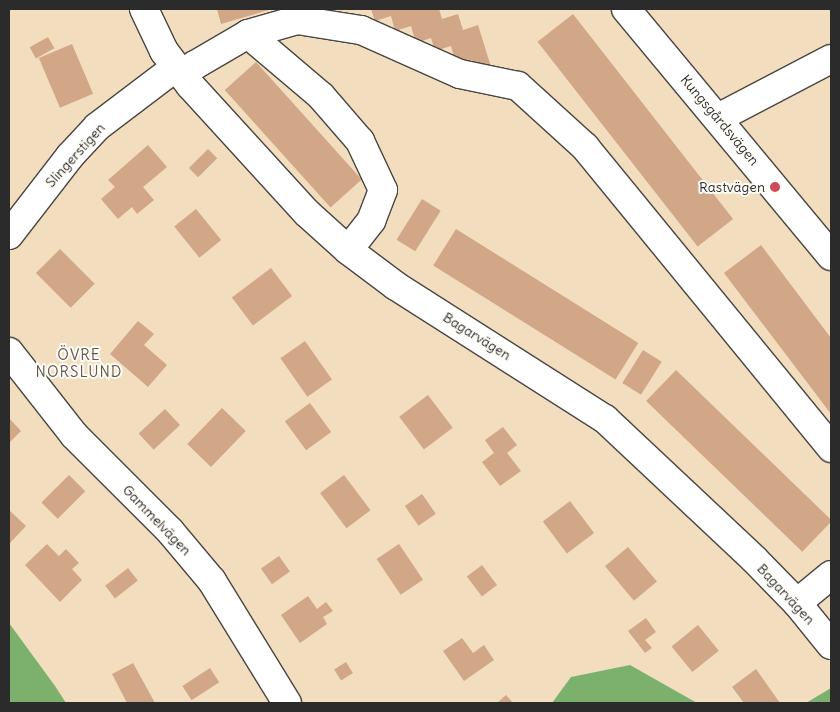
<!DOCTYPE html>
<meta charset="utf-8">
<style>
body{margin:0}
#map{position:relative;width:840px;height:712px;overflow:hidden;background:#f2ddbf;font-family:Delius,sans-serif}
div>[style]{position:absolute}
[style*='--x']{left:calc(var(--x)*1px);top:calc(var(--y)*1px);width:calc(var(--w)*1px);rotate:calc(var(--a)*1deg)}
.forest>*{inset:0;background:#7bb16d}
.building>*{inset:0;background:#d1a787;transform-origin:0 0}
.roads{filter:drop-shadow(1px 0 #494641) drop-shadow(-1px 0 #494641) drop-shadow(0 1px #494641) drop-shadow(0 -1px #494641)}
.minor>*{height:28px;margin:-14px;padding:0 14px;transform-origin:14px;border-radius:14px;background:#fff}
.dots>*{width:14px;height:14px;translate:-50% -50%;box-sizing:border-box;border:2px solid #fdfcf7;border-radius:50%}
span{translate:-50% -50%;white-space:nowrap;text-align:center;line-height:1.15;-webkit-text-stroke:4px #fdfcf7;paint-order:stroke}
.street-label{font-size:14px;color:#2b2b2b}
.poi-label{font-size:14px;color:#2b2b2b}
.right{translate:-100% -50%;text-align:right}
.neighbourhood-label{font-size:15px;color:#65564b;letter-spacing:1px}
.frame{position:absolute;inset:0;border:10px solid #2b2b2b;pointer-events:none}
</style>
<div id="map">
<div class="forest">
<i style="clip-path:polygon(9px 623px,55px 686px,66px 703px,9px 703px)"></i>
<i style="clip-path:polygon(630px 665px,697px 703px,552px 703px,571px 677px)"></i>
<i style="clip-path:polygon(831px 688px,831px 703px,806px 703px)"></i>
</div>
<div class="building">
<i style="clip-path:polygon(217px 9px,272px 9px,221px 24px)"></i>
<i style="clip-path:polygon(371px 9px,439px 9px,442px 19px,458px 14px,463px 30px,478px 25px,492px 70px,477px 75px,472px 60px,456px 64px,451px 46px,435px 51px,431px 38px,416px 43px,411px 26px,395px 31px,391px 16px,375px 21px)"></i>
<i style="left:573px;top:14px;width:260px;height:45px;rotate:52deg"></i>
<i style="left:48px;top:37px;width:13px;height:21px;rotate:61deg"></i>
<i style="left:72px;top:44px;width:54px;height:36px;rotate:67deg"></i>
<i style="left:256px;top:62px;width:158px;height:42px;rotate:48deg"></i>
<i style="clip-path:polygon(148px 145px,167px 167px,143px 187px,154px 200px,137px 214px,132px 207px,118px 219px,101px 199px,115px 187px,108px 180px)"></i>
<i style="left:208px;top:149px;width:13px;height:27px;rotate:45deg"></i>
<i style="left:422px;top:199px;width:22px;height:48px;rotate:32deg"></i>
<i style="left:196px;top:209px;width:40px;height:28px;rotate:51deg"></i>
<i style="left:456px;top:229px;width:215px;height:43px;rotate:32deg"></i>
<i style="clip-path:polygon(761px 245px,831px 338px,831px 414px,724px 273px)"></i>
<i style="left:60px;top:249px;width:49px;height:34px;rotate:45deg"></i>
<i style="left:271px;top:268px;width:35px;height:49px;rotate:53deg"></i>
<i style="clip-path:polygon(138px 321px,154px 334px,144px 345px,167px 365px,148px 387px,110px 354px)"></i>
<i style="left:305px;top:341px;width:47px;height:30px;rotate:55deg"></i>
<i style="left:643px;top:350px;width:22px;height:39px;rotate:32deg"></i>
<i style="left:676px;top:370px;width:217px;height:43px;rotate:44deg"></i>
<i style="left:428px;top:395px;width:41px;height:36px;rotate:53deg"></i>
<i style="left:310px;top:403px;width:36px;height:31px;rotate:54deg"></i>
<i style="left:222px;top:408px;width:33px;height:50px;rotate:44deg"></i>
<i style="left:165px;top:409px;width:22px;height:36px;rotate:47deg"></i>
<i style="clip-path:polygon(9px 418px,21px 431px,9px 443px)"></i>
<i style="clip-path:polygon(503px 427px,517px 445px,507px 453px,521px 471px,500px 486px,482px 462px,494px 453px,485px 440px)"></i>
<i style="left:69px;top:475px;width:23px;height:39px;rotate:45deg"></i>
<i style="left:344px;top:475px;width:44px;height:30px;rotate:53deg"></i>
<i style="left:422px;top:494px;width:24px;height:21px;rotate:55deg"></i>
<i style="left:570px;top:501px;width:40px;height:34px;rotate:53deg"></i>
<i style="clip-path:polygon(9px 510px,26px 526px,9px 544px)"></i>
<i style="clip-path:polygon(47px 544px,59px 556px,66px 549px,79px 563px,72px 569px,82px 580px,60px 602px,25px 565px)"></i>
<i style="left:399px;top:544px;width:43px;height:27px;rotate:56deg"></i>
<i style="left:628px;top:547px;width:45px;height:30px;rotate:50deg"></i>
<i style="left:279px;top:556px;width:19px;height:22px;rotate:55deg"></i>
<i style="left:482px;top:565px;width:25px;height:19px;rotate:53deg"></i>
<i style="left:128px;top:568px;width:16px;height:29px;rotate:52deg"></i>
<i style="clip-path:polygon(308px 596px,317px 609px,326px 602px,333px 611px,323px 617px,327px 624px,300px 643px,281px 615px)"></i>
<i style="clip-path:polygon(646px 618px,656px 632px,645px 640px,652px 648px,645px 653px,628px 631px)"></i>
<i style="left:698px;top:625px;width:33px;height:34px;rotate:51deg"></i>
<i style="clip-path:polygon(462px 638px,473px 653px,484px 645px,494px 660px,464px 681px,443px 651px)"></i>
<i style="left:346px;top:662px;width:13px;height:14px;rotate:58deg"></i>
<i style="clip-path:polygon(133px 663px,155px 703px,127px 703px,112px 674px)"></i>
<i style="left:210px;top:668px;width:17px;height:33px;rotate:57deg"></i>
<i style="clip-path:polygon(756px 669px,780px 703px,744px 703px,732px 687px)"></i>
<i style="clip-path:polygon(506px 695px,513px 703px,497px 703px)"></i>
</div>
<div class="roads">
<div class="minor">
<i style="--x:144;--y:9;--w:47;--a:64.5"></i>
<i style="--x:164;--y:51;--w:43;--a:52.6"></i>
<i style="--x:190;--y:85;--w:173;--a:47.6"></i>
<i style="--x:307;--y:213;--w:55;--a:42.1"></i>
<i style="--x:348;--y:250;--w:60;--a:36.9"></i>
<i style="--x:396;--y:286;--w:248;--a:32.5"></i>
<i style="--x:605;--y:419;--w:204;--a:43.2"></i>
<i style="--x:754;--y:559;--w:62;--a:45.7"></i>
<i style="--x:797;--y:603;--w:54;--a:51"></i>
<i style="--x:626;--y:9;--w:321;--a:50.3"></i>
<i style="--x:248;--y:34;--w:96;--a:40.3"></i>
<i style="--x:321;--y:96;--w:60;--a:49.1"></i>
<i style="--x:360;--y:141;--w:54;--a:64.9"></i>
<i style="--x:383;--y:190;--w:33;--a:111"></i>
<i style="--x:371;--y:221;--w:37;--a:128"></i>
<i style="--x:183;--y:76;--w:16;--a:-43"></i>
<i style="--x:195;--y:65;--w:61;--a:-30.3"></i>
<i style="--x:248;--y:34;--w:51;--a:-15.9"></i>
<i style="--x:297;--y:20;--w:65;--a:8.9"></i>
<i style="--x:361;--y:30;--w:108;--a:24"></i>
<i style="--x:460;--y:74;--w:59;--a:11.7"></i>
<i style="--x:518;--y:86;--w:91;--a:42.3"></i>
<i style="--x:585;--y:147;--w:389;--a:50.7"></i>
<i style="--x:718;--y:118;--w:127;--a:-27.6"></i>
<i style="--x:9;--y:235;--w:100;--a:-52.3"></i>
<i style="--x:70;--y:156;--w:40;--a:-47"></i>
<i style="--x:97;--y:127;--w:99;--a:-37.2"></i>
<i style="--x:9;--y:352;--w:105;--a:51.9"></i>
<i style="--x:74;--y:435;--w:136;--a:45"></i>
<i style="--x:170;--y:531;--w:65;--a:50"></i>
<i style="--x:212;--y:581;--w:143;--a:58.4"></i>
<i style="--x:797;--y:603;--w:44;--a:-39.5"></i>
</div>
</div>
<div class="dots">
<i style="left:775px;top:187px;background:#d1495b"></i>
</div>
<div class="street-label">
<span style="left:720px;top:120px;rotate:50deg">Kungsgårdsvägen</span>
<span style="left:75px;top:155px;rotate:-48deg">Slingerstigen</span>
<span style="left:477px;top:336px;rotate:32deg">Bagarvägen</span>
<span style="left:157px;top:520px;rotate:46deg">Gammelvägen</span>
<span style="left:786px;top:594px;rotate:47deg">Bagarvägen</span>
</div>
<div class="poi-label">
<span class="right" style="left:765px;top:187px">Rastvägen</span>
</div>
<div class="neighbourhood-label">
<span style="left:79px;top:363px">ÖVRE<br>NORSLUND</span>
</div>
<div class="frame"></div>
</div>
